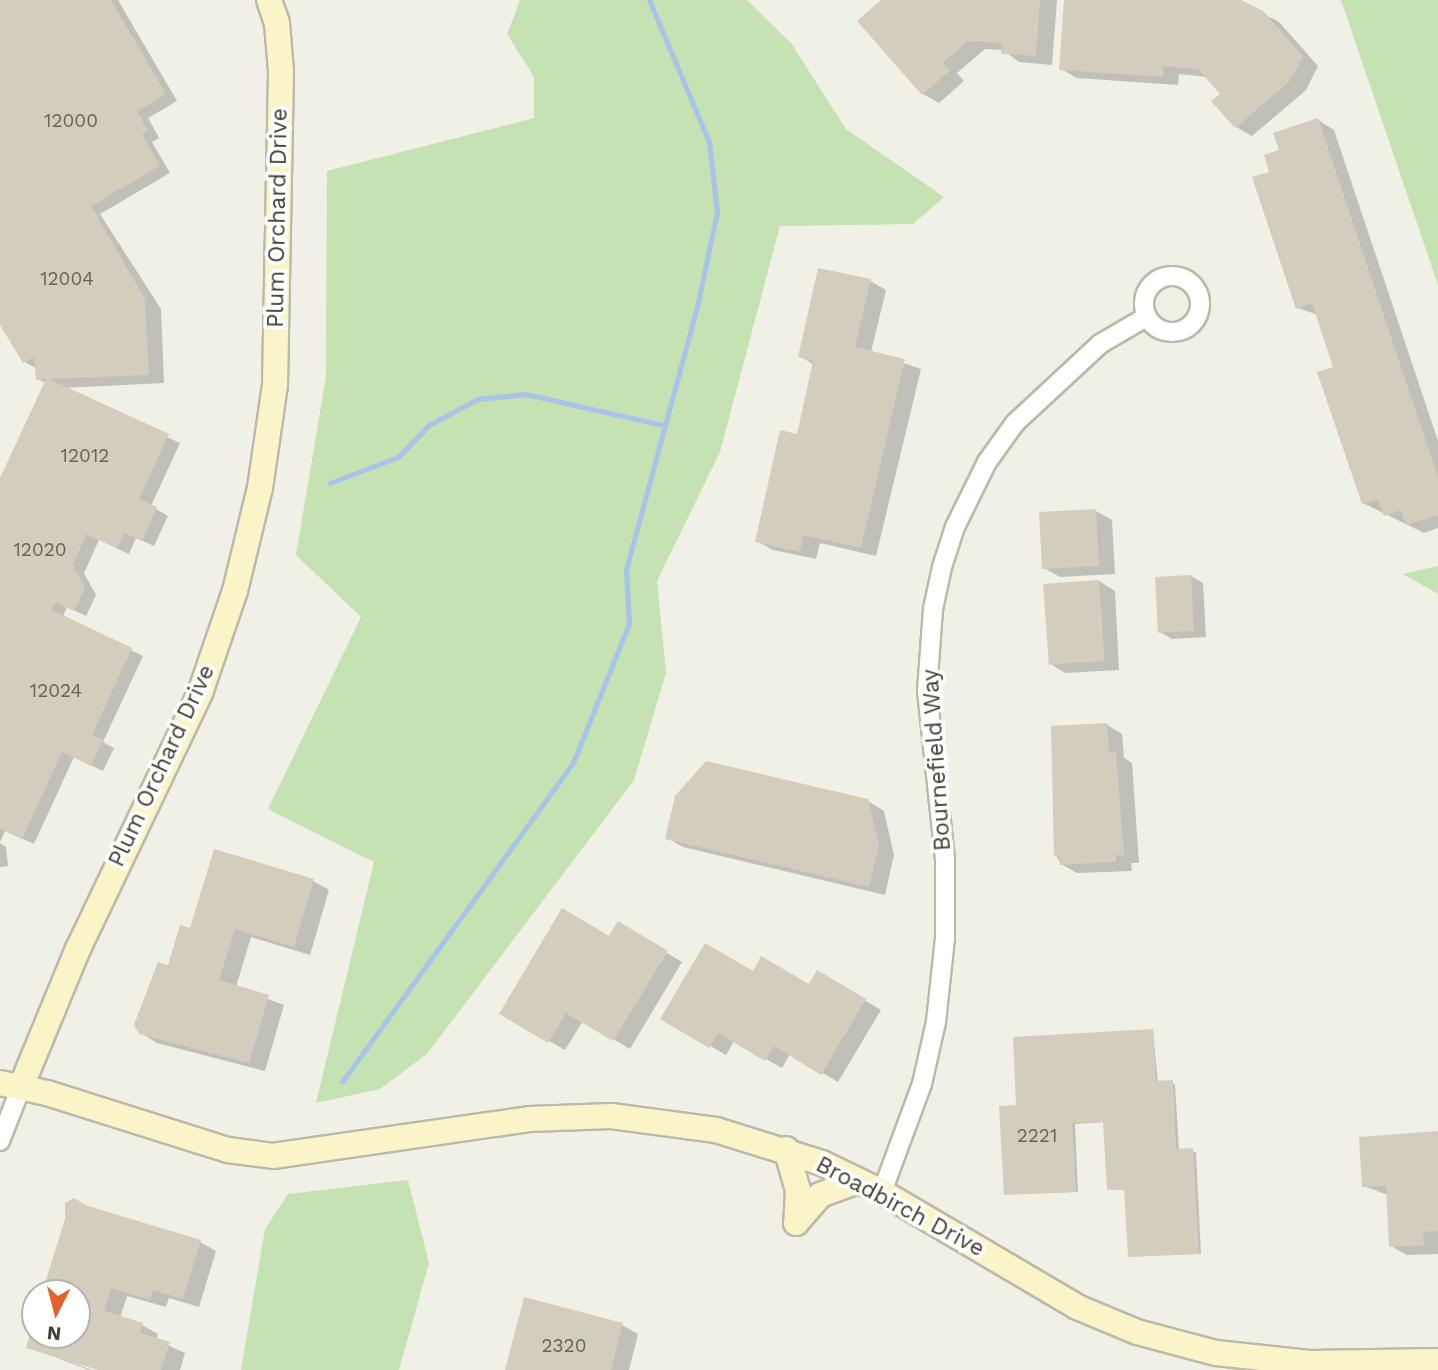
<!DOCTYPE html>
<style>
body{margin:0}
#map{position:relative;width:1438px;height:1370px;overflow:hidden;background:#f1f0e6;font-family:"Work Sans",sans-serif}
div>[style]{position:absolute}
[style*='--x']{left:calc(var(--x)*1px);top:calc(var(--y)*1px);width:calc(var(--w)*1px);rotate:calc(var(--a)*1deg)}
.green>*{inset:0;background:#c5e2b3}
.shadow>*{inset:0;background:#0003}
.stream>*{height:4.5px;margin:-2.25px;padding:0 2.25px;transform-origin:2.25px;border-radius:2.25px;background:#a8c4e8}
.building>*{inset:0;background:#d2cdbd;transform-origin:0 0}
.roads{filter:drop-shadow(2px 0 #bcb8aa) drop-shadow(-2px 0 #bcb8aa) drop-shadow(0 2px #bcb8aa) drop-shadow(0 -2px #bcb8aa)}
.street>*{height:18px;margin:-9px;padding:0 9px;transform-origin:9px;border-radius:9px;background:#fff}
.street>.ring{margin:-9px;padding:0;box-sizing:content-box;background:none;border:18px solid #fff;border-radius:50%}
.secondary>*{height:24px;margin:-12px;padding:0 12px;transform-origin:12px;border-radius:12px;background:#f9f5c9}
span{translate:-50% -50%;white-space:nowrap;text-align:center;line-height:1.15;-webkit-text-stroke:7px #fff;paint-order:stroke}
.number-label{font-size:19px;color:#676358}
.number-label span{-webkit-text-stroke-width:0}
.street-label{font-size:23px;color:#434036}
.north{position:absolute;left:21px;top:1279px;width:70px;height:70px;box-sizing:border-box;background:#fff;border:2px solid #b4b3af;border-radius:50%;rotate:186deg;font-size:19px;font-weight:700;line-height:28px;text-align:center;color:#434036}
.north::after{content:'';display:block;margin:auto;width:24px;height:32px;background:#e3642b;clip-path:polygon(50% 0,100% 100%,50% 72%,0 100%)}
</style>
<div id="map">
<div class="green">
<i style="clip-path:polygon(520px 0,747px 0,791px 43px,846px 129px,944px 197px,913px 224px,780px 226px,720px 452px,657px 581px,666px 673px,634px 780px,427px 1054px,380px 1089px,316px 1103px,374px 862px,268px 809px,361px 617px,296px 555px,326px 376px,327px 171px,534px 118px,534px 77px,507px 34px)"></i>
<i style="clip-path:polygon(1341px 0,1438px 0,1438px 285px)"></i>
<i style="clip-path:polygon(1438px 566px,1438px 594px,1403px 574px)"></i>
<i style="clip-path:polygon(408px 1180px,429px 1263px,399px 1370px,241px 1370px,265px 1229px,288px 1194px)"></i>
</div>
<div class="shadow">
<i style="clip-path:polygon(0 0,118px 0,177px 101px,148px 118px,159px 138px,152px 142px,170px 173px,100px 214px,161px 309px,164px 383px,61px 388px,180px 443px,151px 506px,168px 516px,154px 546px,136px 538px,129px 554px,99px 540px,84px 573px,96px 595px,86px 616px,67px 607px,63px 617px,143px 656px,103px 742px,114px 748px,103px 771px,74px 757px,34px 844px,5px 831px,0 842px,0 483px,46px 383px,38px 379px,37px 369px,25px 362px,0 322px)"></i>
<i style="clip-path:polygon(884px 0,1057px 0,1052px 65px,1019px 62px,1003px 50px,985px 49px,957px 73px,964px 81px,939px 103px,923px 94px)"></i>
<i style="clip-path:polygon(1065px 0,1237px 0,1279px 22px,1318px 66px,1306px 90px,1252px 136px,1236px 127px,1222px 94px,1207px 77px,1179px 74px,1178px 85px,1077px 78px,1061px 69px)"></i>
<i style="clip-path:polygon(1318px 120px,1334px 130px,1438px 441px,1438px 528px,1424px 533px,1363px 503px,1336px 368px,1318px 315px,1298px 308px,1271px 173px,1281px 151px)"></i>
<i style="clip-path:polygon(870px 281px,886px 290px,871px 352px,921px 369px,876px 556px,820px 543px,816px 559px,773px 550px,757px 541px,799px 436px,814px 365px,800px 356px)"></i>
<i style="clip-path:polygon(1096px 511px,1112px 520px,1115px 574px,1060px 577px,1044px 568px)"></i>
<i style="clip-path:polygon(1191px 576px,1203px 583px,1206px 637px,1172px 639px,1160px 632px)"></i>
<i style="clip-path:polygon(1099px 581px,1115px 591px,1119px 670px,1065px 673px,1049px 663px)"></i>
<i style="clip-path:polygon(1106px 724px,1122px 734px,1124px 758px,1132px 763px,1139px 863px,1131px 863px,1132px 871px,1077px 873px,1061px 864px,1056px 855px)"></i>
<i style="clip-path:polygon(868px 801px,884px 811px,894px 855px,885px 895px,683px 847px,667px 838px)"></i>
<i style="clip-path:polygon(0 843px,6px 847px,8px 866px,0 867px)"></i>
<i style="clip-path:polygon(313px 881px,329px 890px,310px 955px,251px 937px,236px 987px,284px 1005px,265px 1071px,157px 1043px,141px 1033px,169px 967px)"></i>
<i style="clip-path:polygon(618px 924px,682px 962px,630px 1049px,583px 1021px,565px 1050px,501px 1013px,610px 939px)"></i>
<i style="clip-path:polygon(818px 972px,881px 1010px,838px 1082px,790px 1054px,782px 1068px,734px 1041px,726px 1055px,662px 1018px,753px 973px,809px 987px)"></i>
<i style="clip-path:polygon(1153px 1031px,1158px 1083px,1175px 1084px,1179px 1151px,1196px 1152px,1201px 1254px,1129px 1256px,1126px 1190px,1108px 1189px,1105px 1122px,1075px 1124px,1078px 1192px,1006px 1194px,1018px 1107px)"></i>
<i style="clip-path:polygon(1438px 1133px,1438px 1254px,1407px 1255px,1391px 1246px,1388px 1195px,1364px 1186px)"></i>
<i style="clip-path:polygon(89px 1209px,200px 1242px,216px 1251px,199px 1307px,169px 1298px,166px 1307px,127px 1296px,120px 1318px,142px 1325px,158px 1334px,156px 1340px,185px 1353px,180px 1370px,104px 1370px,42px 1351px,92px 1370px,89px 1370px,28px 1347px,35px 1323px,35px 1335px,77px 1335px,77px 1293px,44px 1293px)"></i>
<i style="clip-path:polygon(622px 1325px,638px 1334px,629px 1370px,507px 1370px)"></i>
</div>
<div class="stream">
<i style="--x:330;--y:483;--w:73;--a:-20.9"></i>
<i style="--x:398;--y:457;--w:45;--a:-45.9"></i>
<i style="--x:429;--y:425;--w:55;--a:-28"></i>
<i style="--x:478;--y:399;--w:48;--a:-5.9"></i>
<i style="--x:526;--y:394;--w:140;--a:12.8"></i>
<i style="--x:342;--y:1082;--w:394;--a:-54.1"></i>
<i style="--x:573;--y:763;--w:150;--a:-68.1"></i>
<i style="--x:629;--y:624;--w:54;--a:-93.2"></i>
<i style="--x:626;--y:570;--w:272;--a:-74.9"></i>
<i style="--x:697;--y:307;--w:97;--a:-78.1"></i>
<i style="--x:717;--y:212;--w:70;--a:-96.5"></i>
<i style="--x:709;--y:142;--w:154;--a:-112.9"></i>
</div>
<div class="building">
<i style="clip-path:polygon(0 0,111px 0,166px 94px,137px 111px,148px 131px,142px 135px,160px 166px,91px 206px,145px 299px,149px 375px,49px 379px,169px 434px,139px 499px,157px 507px,142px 541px,124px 533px,117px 548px,86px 534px,73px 565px,85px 588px,74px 611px,55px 602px,52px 610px,132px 648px,92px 735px,103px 740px,91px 766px,62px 752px,22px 839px,0 829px,0 478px,46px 379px,36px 380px,34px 357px,23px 363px,0 325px)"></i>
<i style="clip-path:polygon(881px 0,1040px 0,1036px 56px,1001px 54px,1002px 43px,968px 41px,943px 63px,950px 71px,922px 95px,857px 21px)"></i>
<i style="clip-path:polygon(1064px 0,1241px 0,1263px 11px,1303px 56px,1290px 81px,1235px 128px,1211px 101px,1220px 94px,1198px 69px,1163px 66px,1163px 77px,1059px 70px)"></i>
<i style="clip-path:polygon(1318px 118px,1438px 477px,1438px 515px,1406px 525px,1401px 510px,1384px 516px,1378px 499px,1362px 504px,1317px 372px,1333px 367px,1312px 303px,1296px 309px,1252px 177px,1269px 172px,1264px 155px,1279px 150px,1273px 133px)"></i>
<i style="clip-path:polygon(818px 268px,871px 279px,855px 347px,905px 359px,861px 548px,804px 535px,800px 552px,755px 542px,780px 430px,797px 434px,813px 361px,798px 357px)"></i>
<i style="left:1096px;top:509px;width:57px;height:57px;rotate:87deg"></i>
<i style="left:1191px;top:575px;width:56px;height:36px;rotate:87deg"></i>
<i style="left:1099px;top:580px;width:81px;height:56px;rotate:86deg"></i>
<i style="clip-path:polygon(1107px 723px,1109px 752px,1116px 752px,1124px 855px,1116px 855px,1116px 862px,1060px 865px,1059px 855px,1054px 856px,1051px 726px)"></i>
<i style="clip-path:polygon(706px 761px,868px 799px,879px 845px,869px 887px,665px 839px,675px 796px)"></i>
<i style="clip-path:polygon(214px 849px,314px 879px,294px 947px,235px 929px,219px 980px,269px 995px,249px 1063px,139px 1034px,134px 1025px,158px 962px,168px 965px,180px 925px,190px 928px)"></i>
<i style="clip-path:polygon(562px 908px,609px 936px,618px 921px,668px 951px,613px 1041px,566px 1013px,548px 1043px,499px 1014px)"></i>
<i style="clip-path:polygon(705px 943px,753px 971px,761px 956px,809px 984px,817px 970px,866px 999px,821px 1075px,774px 1046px,765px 1061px,718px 1033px,709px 1048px,660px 1019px)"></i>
<i style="clip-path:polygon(1153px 1029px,1156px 1081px,1173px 1080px,1176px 1149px,1193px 1148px,1199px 1254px,1128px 1257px,1124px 1189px,1107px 1190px,1103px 1122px,1072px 1123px,1076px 1192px,1004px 1195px,999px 1106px,1016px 1105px,1013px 1037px)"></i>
<i style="clip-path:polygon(1438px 1131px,1438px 1231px,1423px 1232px,1424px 1245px,1389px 1247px,1386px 1186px,1362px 1187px,1359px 1137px)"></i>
<i style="clip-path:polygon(74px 1198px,88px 1206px,201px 1240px,183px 1299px,153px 1290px,150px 1300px,111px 1288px,104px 1311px,143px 1323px,140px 1333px,170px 1342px,161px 1370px,98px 1370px,26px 1348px,34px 1319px,35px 1335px,77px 1335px,77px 1293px,42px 1293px,65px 1219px,65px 1203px)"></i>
<i style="clip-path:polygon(524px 1297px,623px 1323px,611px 1370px,505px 1370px)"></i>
</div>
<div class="roads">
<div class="street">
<i class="ring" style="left:1144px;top:276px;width:38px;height:38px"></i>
<i style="--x:0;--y:1141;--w:58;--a:-68.7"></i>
<i style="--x:882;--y:1192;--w:115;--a:-69.7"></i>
<i style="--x:922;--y:1084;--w:64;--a:-77.3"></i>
<i style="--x:936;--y:1022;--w:84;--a:-83.9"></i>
<i style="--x:945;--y:938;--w:79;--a:-90"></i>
<i style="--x:945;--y:859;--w:169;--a:-96.1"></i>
<i style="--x:927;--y:691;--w:82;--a:-85.8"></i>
<i style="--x:933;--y:609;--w:43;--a:-77.9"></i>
<i style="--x:942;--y:567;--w:42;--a:-72"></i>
<i style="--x:955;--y:527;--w:72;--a:-63.8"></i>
<i style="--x:987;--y:462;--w:48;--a:-54.3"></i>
<i style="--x:1015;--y:423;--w:116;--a:-42.9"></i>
<i style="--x:1100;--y:344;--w:53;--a:-30.4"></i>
</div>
<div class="secondary">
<i style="--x:0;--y:1083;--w:48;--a:12"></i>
<i style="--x:47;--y:1093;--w:190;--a:17.5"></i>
<i style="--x:228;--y:1150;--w:45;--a:7.6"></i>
<i style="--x:273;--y:1156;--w:260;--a:-8.2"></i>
<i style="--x:530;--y:1119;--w:81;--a:-2.1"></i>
<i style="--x:611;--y:1116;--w:106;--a:7.6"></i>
<i style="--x:716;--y:1130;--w:111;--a:17.3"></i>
<i style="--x:822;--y:1163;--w:67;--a:25.8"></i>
<i style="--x:882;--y:1192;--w:226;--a:30.5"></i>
<i style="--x:1077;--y:1307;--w:65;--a:22.6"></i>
<i style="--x:1137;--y:1332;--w:82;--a:14.9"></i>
<i style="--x:1216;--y:1353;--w:94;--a:6.1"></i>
<i style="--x:1309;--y:1363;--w:129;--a:-0.9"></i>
<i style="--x:21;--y:1087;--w:149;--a:-67.6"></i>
<i style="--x:78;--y:949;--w:284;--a:-64.5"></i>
<i style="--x:200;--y:693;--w:108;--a:-71.1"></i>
<i style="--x:235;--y:591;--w:106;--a:-76.4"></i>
<i style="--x:260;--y:488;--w:104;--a:-81.7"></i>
<i style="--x:275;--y:385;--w:314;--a:-88.9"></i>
<i style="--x:281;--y:71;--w:48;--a:-94.8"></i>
<i style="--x:277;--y:23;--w:24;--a:-109"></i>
<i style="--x:786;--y:1149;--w:43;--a:73.7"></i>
<i style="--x:798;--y:1190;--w:33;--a:93"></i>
<i style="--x:796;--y:1223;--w:37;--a:-49"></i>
<i style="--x:820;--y:1195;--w:40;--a:-20.2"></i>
</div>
</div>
<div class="number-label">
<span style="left:71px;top:121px">12000</span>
<span style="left:67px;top:279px">12004</span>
<span style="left:85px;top:456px">12012</span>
<span style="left:40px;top:550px">12020</span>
<span style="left:56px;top:691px">12024</span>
<span style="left:1037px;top:1136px">2221</span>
<span style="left:564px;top:1346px">2320</span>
</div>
<div class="street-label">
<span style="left:278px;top:218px;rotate:-89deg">Plum Orchard Drive</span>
<span style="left:937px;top:760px;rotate:-94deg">Bournefield Way</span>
<span style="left:162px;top:766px;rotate:-65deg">Plum Orchard Drive</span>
<span style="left:900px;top:1207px;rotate:28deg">Broadbirch Drive</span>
</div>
<div class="north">N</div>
</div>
